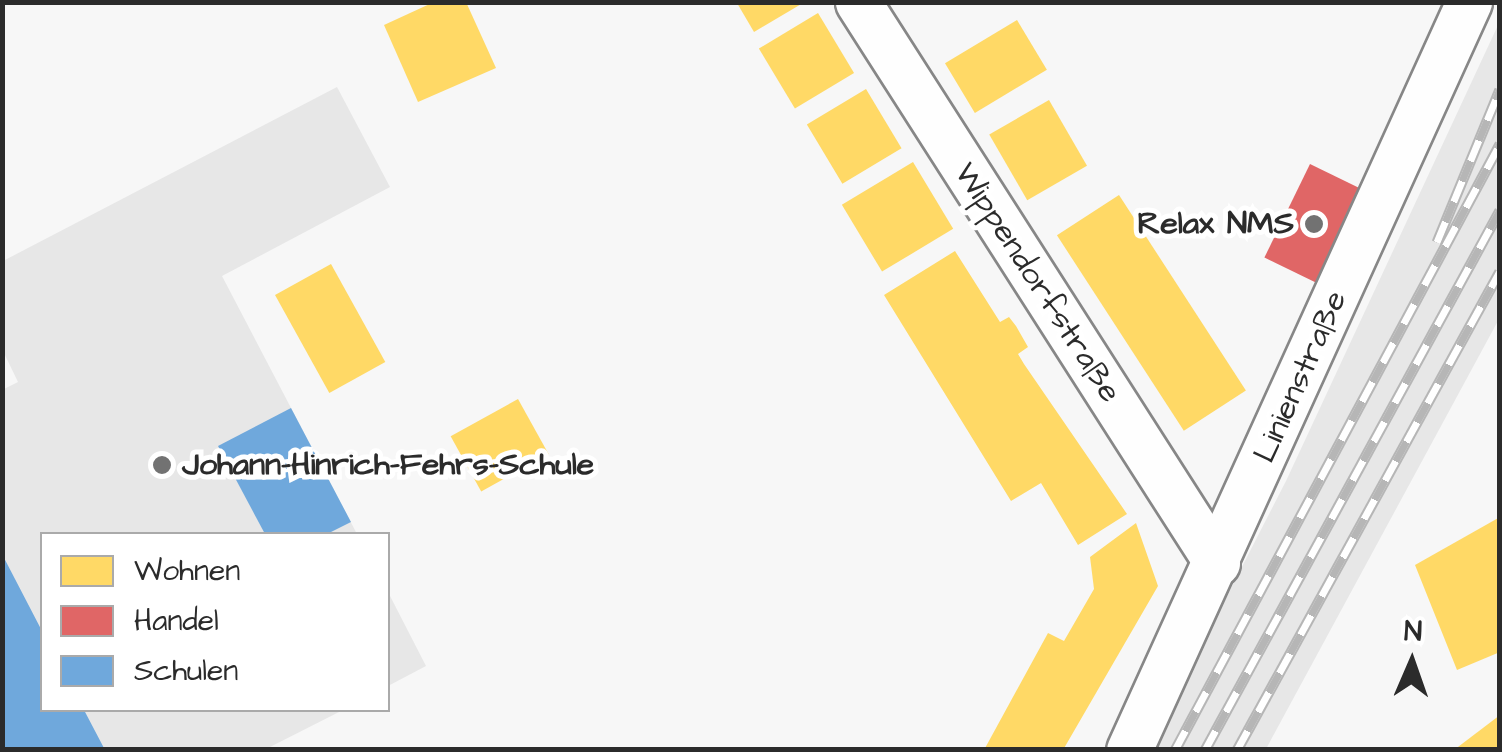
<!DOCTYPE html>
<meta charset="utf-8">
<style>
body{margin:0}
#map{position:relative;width:1502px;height:752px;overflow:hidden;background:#f7f7f7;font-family:"Architects Daughter",sans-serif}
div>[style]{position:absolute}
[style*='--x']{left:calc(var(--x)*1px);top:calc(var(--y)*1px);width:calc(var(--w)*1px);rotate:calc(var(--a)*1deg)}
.built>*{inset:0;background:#e7e7e7}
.homes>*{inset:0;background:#ffd966;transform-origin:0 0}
.shops>*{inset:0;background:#e06666;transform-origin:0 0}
.schools>*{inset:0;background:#6fa8dc}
.roads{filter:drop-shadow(2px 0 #878787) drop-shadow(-2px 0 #878787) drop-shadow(0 2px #878787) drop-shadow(0 -2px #878787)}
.street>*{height:45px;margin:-22.5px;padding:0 22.5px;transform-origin:22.5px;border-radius:22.5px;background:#fefefe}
.rail>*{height:11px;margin-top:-5.5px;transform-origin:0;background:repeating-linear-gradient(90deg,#fff 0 22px,#b6b6b6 0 44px);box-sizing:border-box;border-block:2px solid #b6b6b6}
.dots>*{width:28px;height:28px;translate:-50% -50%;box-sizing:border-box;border:5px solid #fff;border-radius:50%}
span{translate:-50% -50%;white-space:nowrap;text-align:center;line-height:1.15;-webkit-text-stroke:10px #fff;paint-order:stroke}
.poi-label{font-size:32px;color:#2b2b2b;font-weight:700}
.right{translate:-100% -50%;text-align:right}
.left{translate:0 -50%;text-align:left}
.street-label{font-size:32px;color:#2b2b2b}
.frame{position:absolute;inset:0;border:5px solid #2b2b2b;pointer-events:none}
.legend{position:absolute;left:40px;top:532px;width:350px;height:180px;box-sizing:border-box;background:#fff;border:2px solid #aaa;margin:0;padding:12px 18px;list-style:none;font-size:30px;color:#2b2b2b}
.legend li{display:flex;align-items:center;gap:20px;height:50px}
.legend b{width:50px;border:2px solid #aaa}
.north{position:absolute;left:1362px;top:612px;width:100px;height:100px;-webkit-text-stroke:8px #fff;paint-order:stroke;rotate:2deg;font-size:28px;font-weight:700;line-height:40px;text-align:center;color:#2b2b2b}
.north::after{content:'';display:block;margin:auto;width:35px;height:45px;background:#2b2b2b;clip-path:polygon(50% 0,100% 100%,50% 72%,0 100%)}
</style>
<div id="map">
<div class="built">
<i style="clip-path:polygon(1499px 23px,1499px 319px,1266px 749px,1148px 750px,1286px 481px)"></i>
<i style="clip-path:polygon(337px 87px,390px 187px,222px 276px,357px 534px,42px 534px,42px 710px,343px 710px,266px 749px,3px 749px,2px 390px,18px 382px,3px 351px,3px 261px)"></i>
<i style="clip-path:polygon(388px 592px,426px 666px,388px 686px)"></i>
</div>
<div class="homes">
<i style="clip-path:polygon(434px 2px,466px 2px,496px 68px,418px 102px,384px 25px)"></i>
<i style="clip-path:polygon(737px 3px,803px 3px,754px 32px)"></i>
<i style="left:818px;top:13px;width:70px;height:69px;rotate:59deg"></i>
<i style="left:1017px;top:20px;width:58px;height:84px;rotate:59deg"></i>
<i style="left:866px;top:89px;width:69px;height:69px;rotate:59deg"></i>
<i style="left:1049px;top:100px;width:76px;height:69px;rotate:60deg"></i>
<i style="left:913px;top:162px;width:78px;height:83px;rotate:59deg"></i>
<i style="left:1119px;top:195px;width:233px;height:74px;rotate:57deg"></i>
<i style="clip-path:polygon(955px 251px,1000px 322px,1009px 317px,1016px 326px,1028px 347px,1018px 354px,1024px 364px,1127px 514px,1078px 545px,1041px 483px,1011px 501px,884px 295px)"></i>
<i style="left:331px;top:264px;width:112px;height:64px;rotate:61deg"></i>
<i style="left:518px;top:399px;width:63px;height:77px;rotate:61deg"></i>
<i style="clip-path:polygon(1500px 517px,1500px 652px,1457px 670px,1415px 565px)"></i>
<i style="clip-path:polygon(1136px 523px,1158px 586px,1063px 750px,984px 750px,1048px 633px,1064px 641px,1094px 589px,1090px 557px)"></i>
<i style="clip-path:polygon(1500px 715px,1500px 750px,1454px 750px)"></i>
</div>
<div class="shops">
<i style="left:1310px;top:164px;width:60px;height:104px;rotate:26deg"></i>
</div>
<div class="schools">
<i style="clip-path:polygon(291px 408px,351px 522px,327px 534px,265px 534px,218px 446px)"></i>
<i style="clip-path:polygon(2px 554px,42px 631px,42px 710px,84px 710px,105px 750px,2px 750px)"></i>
</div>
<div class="roads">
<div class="street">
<i style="--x:858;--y:2;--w:666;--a:57.38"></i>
<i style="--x:1129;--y:750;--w:822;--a:-65.56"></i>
</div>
</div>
<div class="rail">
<i style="--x:1437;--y:242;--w:165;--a:-67.6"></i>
<i style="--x:1175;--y:750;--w:688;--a:-61.8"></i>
<i style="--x:1205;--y:750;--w:615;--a:-61.35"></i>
<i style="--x:1237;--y:750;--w:546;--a:-61.23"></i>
</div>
<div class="dots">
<i style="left:1314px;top:224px;background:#727272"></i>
<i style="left:162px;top:465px;background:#727272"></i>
</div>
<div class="poi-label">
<span class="right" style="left:1294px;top:224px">Relax NMS</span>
<span class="left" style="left:182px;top:465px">Johann-Hinrich-Fehrs-Schule</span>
</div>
<div class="street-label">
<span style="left:1037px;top:283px;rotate:57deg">Wippendorfstraße</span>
<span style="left:1301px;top:377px;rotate:-66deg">Linienstraße</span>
</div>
<div class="frame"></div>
<ul class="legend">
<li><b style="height:28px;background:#ffd966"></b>Wohnen</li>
<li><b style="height:28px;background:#e06666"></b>Handel</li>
<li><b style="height:28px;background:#6fa8dc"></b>Schulen</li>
</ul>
<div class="north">N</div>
</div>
